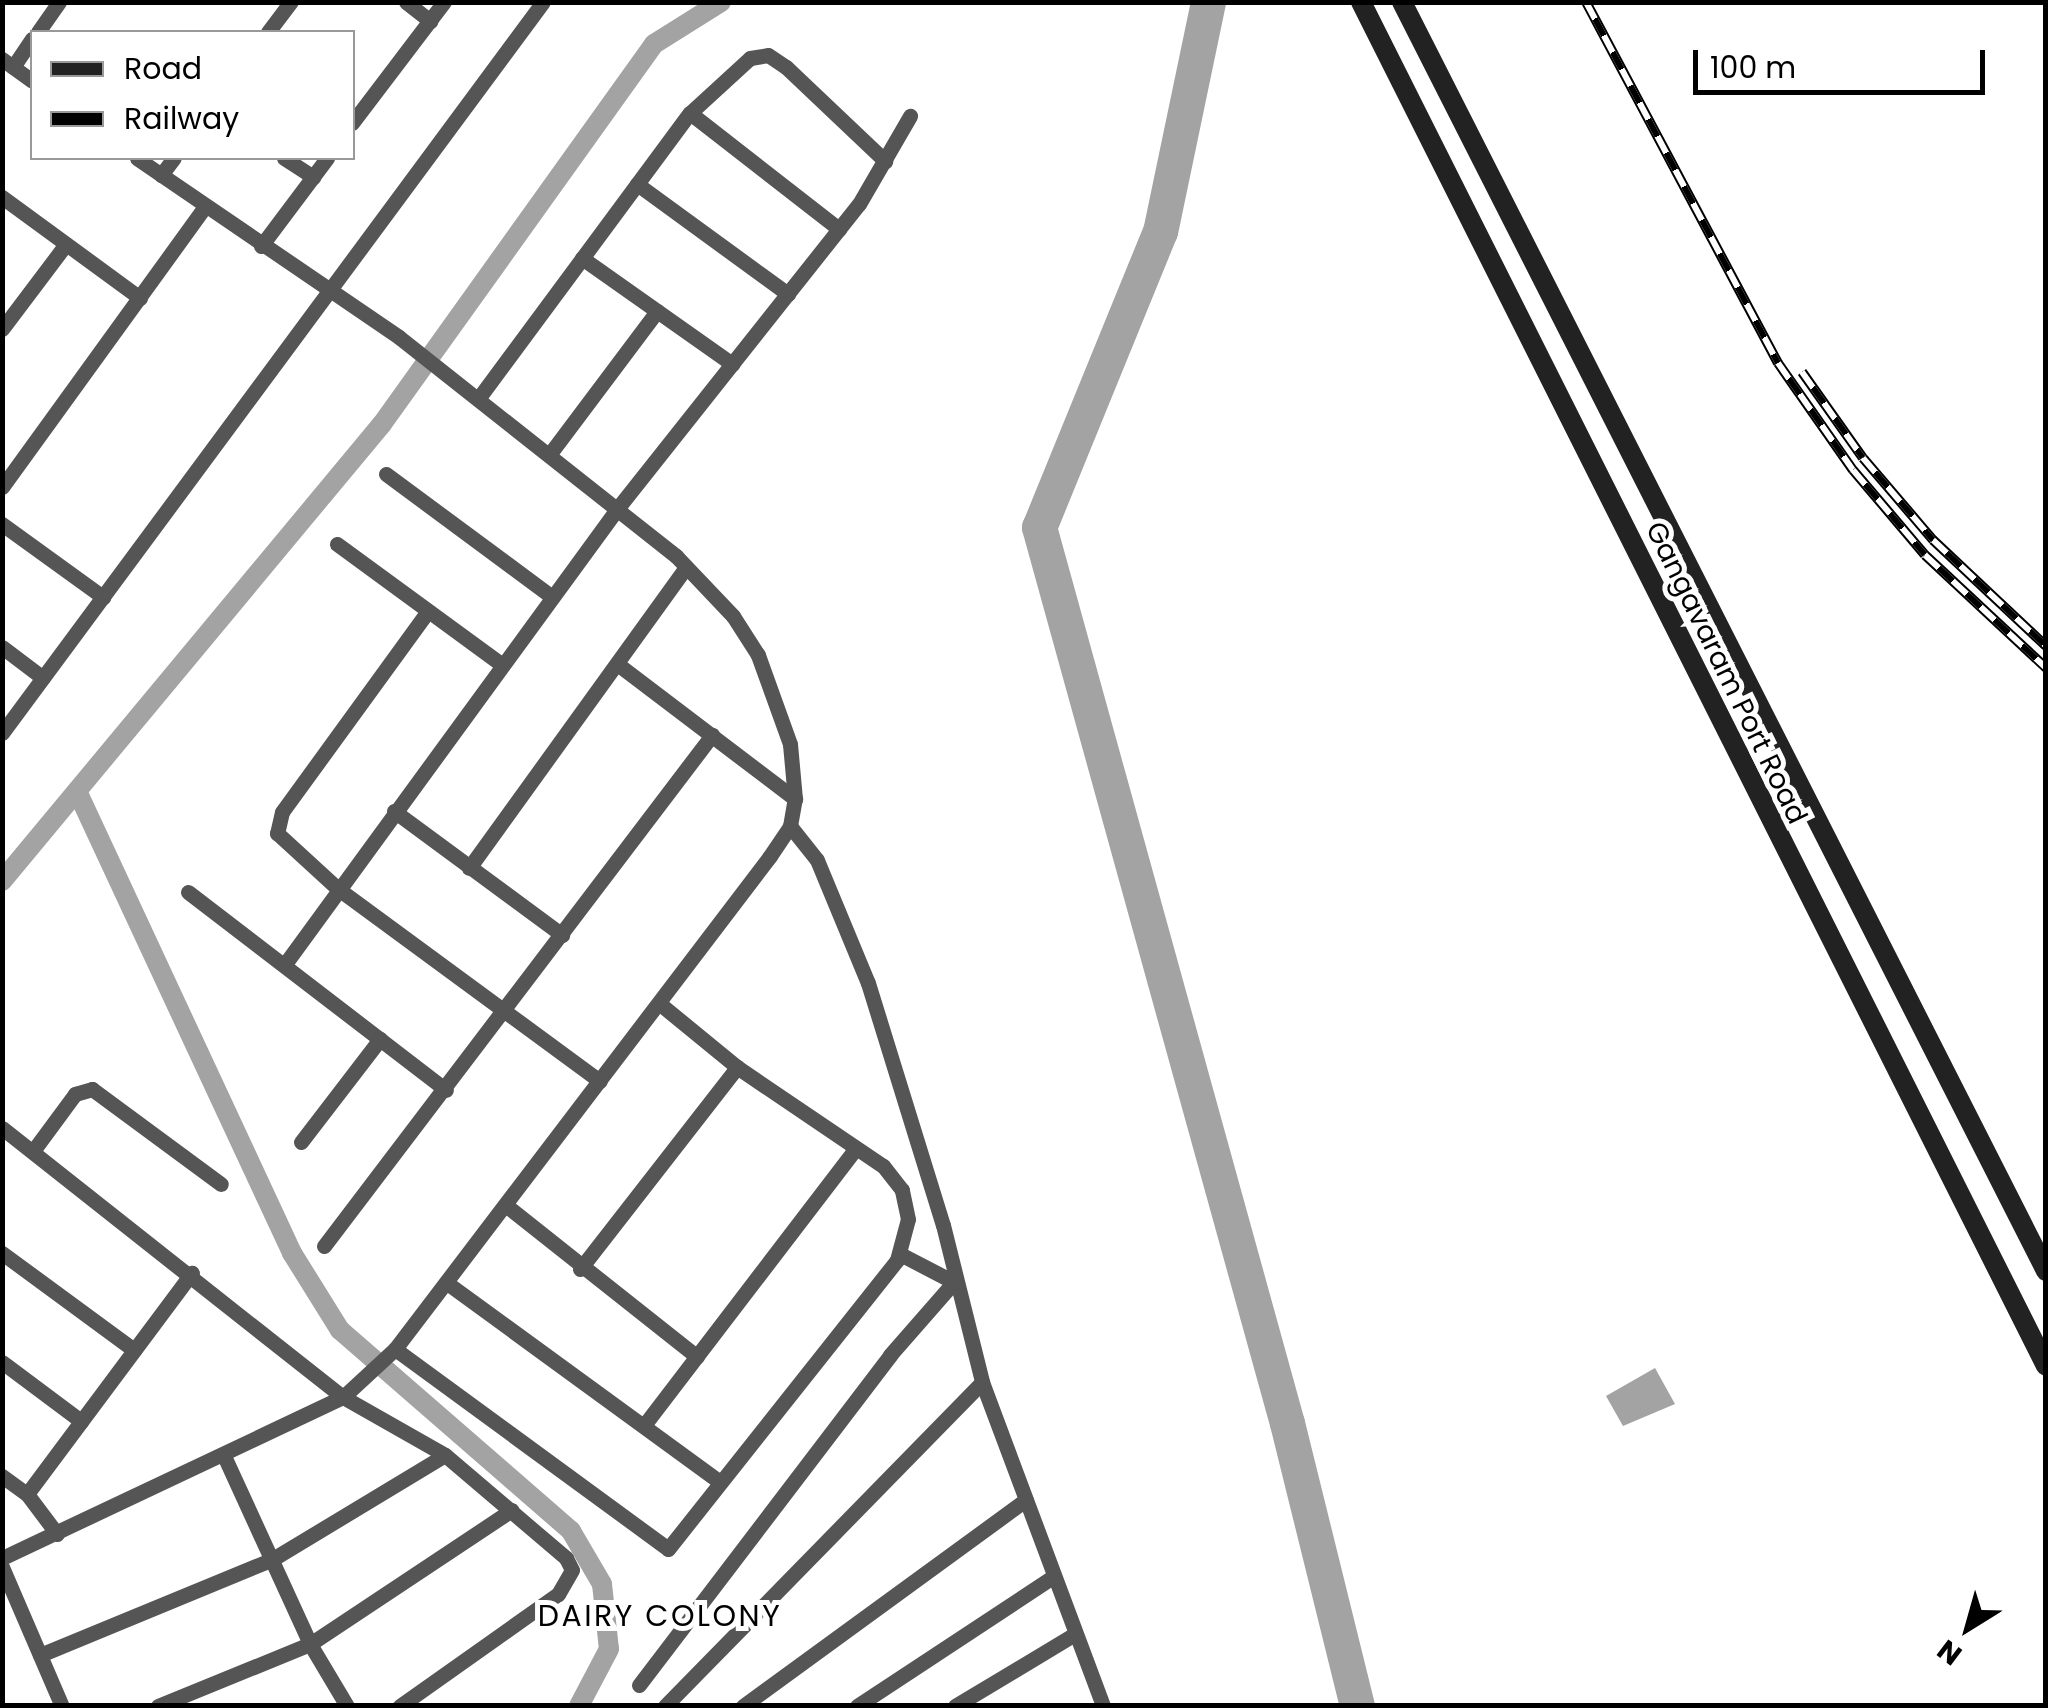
<!DOCTYPE html>
<style>
body{margin:0}
#map{position:relative;width:2048px;height:1708px;overflow:hidden;background:#fff;font-family:Poppins,sans-serif}
div>[style]{position:absolute}
[style*='--x']{left:calc(var(--x)*1px);top:calc(var(--y)*1px);width:calc(var(--w)*1px);rotate:calc(var(--a)*1deg)}
.water>*{inset:0;background:#a3a3a3}
.canal>*{height:20px;margin:-10px;padding:0 10px;transform-origin:10px;border-radius:10px;background:#a3a3a3}
.river>*{height:35px;margin:-17.5px;padding:0 17.5px;transform-origin:17.5px;border-radius:17.5px;background:#a3a3a3}
.street>*{height:15px;margin:-7.5px;padding:0 7.5px;transform-origin:7.5px;border-radius:7.5px;background:#555}
.secondary>*{height:20px;margin:-10px;padding:0 10px;transform-origin:10px;border-radius:10px;background:#222}
.rail>*{height:10px;margin-top:-5px;transform-origin:0;background:repeating-linear-gradient(90deg,#fff 0 19px,#000 0 38px);box-sizing:border-box;border-block:2px solid #000}
span{translate:-50% -50%;white-space:nowrap;text-align:center;line-height:1.15;-webkit-text-stroke:10px #fff;paint-order:stroke}
.street-label{font-size:28px;color:#000}
.neighbourhood-label{font-size:30px;color:#000;letter-spacing:2.5px}
.frame{position:absolute;inset:0;border:5px solid #000;pointer-events:none}
.legend{position:absolute;left:30px;top:30px;width:325px;height:130px;box-sizing:border-box;background:#fff;border:2px solid #999;margin:0;padding:12px 18px;list-style:none;font-size:30px;color:#000}
.legend li{display:flex;align-items:center;gap:20px;height:50px}
.legend b{width:50px;border:2px solid #999}
.north{position:absolute;left:1918px;top:1578px;width:100px;height:100px;-webkit-text-stroke:8px #fff;paint-order:stroke;rotate:217deg;font-size:28px;font-weight:700;line-height:40px;text-align:center;color:#000}
.north::after{content:'';display:block;margin:auto;width:35px;height:45px;background:#000;clip-path:polygon(50% 0,100% 100%,50% 72%,0 100%)}
.scale{position:absolute;left:1693px;top:50px;width:292px;height:45px;box-sizing:border-box;border:5px solid #000;border-top:0;padding-left:12px;font-size:30px;line-height:35px;white-space:nowrap;color:#000;-webkit-text-stroke:8px #fff;paint-order:stroke}
</style>
<div id="map">
<div class="water">
<i style="clip-path:polygon(1655px 1368px,1675px 1404px,1623px 1426px,1606px 1396px)"></i>
</div>
<div class="canal">
<i style="--x:77;--y:791;--w:510;--a:65.04"></i>
<i style="--x:292;--y:1253;--w:91;--a:58.1"></i>
<i style="--x:340;--y:1330;--w:306;--a:41"></i>
<i style="--x:571;--y:1531;--w:61;--a:59.7"></i>
<i style="--x:602;--y:1584;--w:65;--a:83.9"></i>
<i style="--x:609;--y:1649;--w:64;--a:117.8"></i>
<i style="--x:2;--y:881;--w:594;--a:-50.26"></i>
<i style="--x:382;--y:424;--w:467;--a:-54.4"></i>
<i style="--x:654;--y:44;--w:79;--a:-32.1"></i>
</div>
<div class="river">
<i style="--x:1208;--y:2;--w:234;--a:101.8"></i>
<i style="--x:1160;--y:231;--w:320;--a:112.2"></i>
<i style="--x:1039;--y:527;--w:930;--a:74.53"></i>
<i style="--x:1287;--y:1423;--w:292;--a:76.1"></i>
</div>
<div class="street">
<i style="--x:406;--y:2;--w:31;--a:38"></i>
<i style="--x:38;--y:32;--w:37;--a:-55"></i>
<i style="--x:268;--y:32;--w:38;--a:-53"></i>
<i style="--x:2;--y:59;--w:37;--a:36"></i>
<i style="--x:13;--y:67;--w:34;--a:-56"></i>
<i style="--x:690;--y:113;--w:189;--a:37.9"></i>
<i style="--x:352;--y:123;--w:152;--a:-52.8"></i>
<i style="--x:284;--y:158;--w:35;--a:33"></i>
<i style="--x:161;--y:175;--w:21;--a:-53"></i>
<i style="--x:637;--y:184;--w:187;--a:36.1"></i>
<i style="--x:2;--y:197;--w:171;--a:36.2"></i>
<i style="--x:261;--y:246;--w:110;--a:-53.1"></i>
<i style="--x:582;--y:258;--w:184;--a:35.2"></i>
<i style="--x:2;--y:329;--w:106;--a:-53"></i>
<i style="--x:478;--y:399;--w:356;--a:-53.5"></i>
<i style="--x:690;--y:113;--w:81;--a:-42.5"></i>
<i style="--x:750;--y:58;--w:18;--a:-9"></i>
<i style="--x:768;--y:55;--w:22;--a:34"></i>
<i style="--x:786;--y:67;--w:137;--a:43.5"></i>
<i style="--x:549;--y:455;--w:180;--a:-53.1"></i>
<i style="--x:386;--y:474;--w:205;--a:36.5"></i>
<i style="--x:2;--y:487;--w:346;--a:-54.1"></i>
<i style="--x:2;--y:524;--w:125;--a:35.9"></i>
<i style="--x:337;--y:544;--w:203;--a:36.2"></i>
<i style="--x:428;--y:611;--w:248;--a:126"></i>
<i style="--x:282;--y:812;--w:22;--a:103"></i>
<i style="--x:277;--y:833;--w:81;--a:42.5"></i>
<i style="--x:337;--y:888;--w:326;--a:36.3"></i>
<i style="--x:2;--y:647;--w:51;--a:37.1"></i>
<i style="--x:620;--y:666;--w:220;--a:37.2"></i>
<i style="--x:2;--y:733;--w:909;--a:-53.5"></i>
<i style="--x:394;--y:811;--w:209;--a:36.4"></i>
<i style="--x:790;--y:826;--w:43;--a:51.5"></i>
<i style="--x:817;--y:860;--w:133;--a:67.5"></i>
<i style="--x:868;--y:983;--w:253;--a:72.8"></i>
<i style="--x:943;--y:1225;--w:162;--a:76"></i>
<i style="--x:982;--y:1382;--w:346;--a:69.5"></i>
<i style="--x:469;--y:868;--w:371;--a:-54.2"></i>
<i style="--x:188;--y:892;--w:325;--a:37.5"></i>
<i style="--x:285;--y:964;--w:563;--a:-53.88"></i>
<i style="--x:617;--y:509;--w:389;--a:-51.6"></i>
<i style="--x:859;--y:204;--w:102;--a:-59.9"></i>
<i style="--x:2;--y:1128;--w:434;--a:38.3"></i>
<i style="--x:343;--y:1397;--w:117;--a:29.6"></i>
<i style="--x:445;--y:1455;--w:159;--a:40.4"></i>
<i style="--x:566;--y:1558;--w:13;--a:63"></i>
<i style="--x:572;--y:1570;--w:28;--a:120"></i>
<i style="--x:558;--y:1594;--w:194;--a:144.7"></i>
<i style="--x:301;--y:1142;--w:130;--a:-52.5"></i>
<i style="--x:33;--y:1151;--w:71;--a:-53.6"></i>
<i style="--x:75;--y:1094;--w:18;--a:-16"></i>
<i style="--x:92;--y:1089;--w:160;--a:36.4"></i>
<i style="--x:508;--y:1207;--w:241;--a:38.4"></i>
<i style="--x:324;--y:1246;--w:642;--a:-52.79"></i>
<i style="--x:2;--y:1253;--w:164;--a:36.3"></i>
<i style="--x:580;--y:1269;--w:256;--a:-52.1"></i>
<i style="--x:447;--y:1283;--w:338;--a:36.1"></i>
<i style="--x:395;--y:1349;--w:338;--a:36.2"></i>
<i style="--x:668;--y:1549;--w:369;--a:-51.6"></i>
<i style="--x:897;--y:1260;--w:42;--a:-75"></i>
<i style="--x:908;--y:1219;--w:30;--a:-102"></i>
<i style="--x:902;--y:1190;--w:31;--a:-128"></i>
<i style="--x:883;--y:1166;--w:176;--a:-145.9"></i>
<i style="--x:737;--y:1067;--w:99;--a:-140.7"></i>
<i style="--x:2;--y:1362;--w:99;--a:36.8"></i>
<i style="--x:645;--y:1424;--w:347;--a:-52.6"></i>
<i style="--x:225;--y:1458;--w:205;--a:65.4"></i>
<i style="--x:310;--y:1644;--w:72;--a:59.2"></i>
<i style="--x:2;--y:1476;--w:31;--a:36"></i>
<i style="--x:27;--y:1494;--w:50;--a:53.1"></i>
<i style="--x:27;--y:1494;--w:276;--a:-53.3"></i>
<i style="--x:2;--y:1558;--w:377;--a:-25.3"></i>
<i style="--x:343;--y:1397;--w:71;--a:-42.7"></i>
<i style="--x:395;--y:1349;--w:619;--a:-52.74"></i>
<i style="--x:770;--y:856;--w:36;--a:-56"></i>
<i style="--x:790;--y:826;--w:27;--a:-80"></i>
<i style="--x:795;--y:799;--w:55;--a:-95.2"></i>
<i style="--x:790;--y:744;--w:95;--a:-109.8"></i>
<i style="--x:758;--y:655;--w:46;--a:-122.7"></i>
<i style="--x:733;--y:616;--w:83;--a:-133.5"></i>
<i style="--x:676;--y:556;--w:353;--a:-141.7"></i>
<i style="--x:399;--y:337;--w:317;--a:-145.7"></i>
<i style="--x:2;--y:1567;--w:151;--a:66.7"></i>
<i style="--x:40;--y:1655;--w:250;--a:-22.4"></i>
<i style="--x:271;--y:1560;--w:203;--a:-31.1"></i>
<i style="--x:639;--y:1685;--w:415;--a:-52.7"></i>
<i style="--x:890;--y:1355;--w:97;--a:-48.8"></i>
<i style="--x:954;--y:1282;--w:61;--a:-152.6"></i>
<i style="--x:158;--y:1706;--w:164;--a:-22.2"></i>
<i style="--x:310;--y:1644;--w:242;--a:-33.6"></i>
<i style="--x:665;--y:1706;--w:453;--a:-45.6"></i>
<i style="--x:743;--y:1706;--w:350;--a:-36.1"></i>
<i style="--x:857;--y:1706;--w:232;--a:-33.4"></i>
<i style="--x:955;--y:1706;--w:140;--a:-31"></i>
</div>
<div class="secondary">
<i style="--x:1361;--y:2;--w:1526;--a:63.33"></i>
<i style="--x:1402;--y:2;--w:1423;--a:63.09"></i>
</div>
<div class="rail">
<i style="--x:1586;--y:2;--w:409;--a:62"></i>
<i style="--x:1778;--y:363;--w:131;--a:55"></i>
<i style="--x:1853;--y:470;--w:111;--a:49.7"></i>
<i style="--x:1925;--y:555;--w:166;--a:43"></i>
<i style="--x:1802;--y:372;--w:105;--a:54.7"></i>
<i style="--x:1863;--y:458;--w:108;--a:49.5"></i>
<i style="--x:1933;--y:540;--w:155;--a:43.2"></i>
</div>
<div class="street-label">
<span style="left:1726px;top:673px;rotate:64deg">Gangavaram Port Road</span>
</div>
<div class="neighbourhood-label">
<span style="left:660px;top:1616px">DAIRY COLONY</span>
</div>
<div class="frame"></div>
<ul class="legend">
<li><b style="height:12px;background:#222"></b>Road</li>
<li><b style="height:12px;background:#000"></b>Railway</li>
</ul>
<div class="north">N</div>
<div class="scale">100 m</div>
</div>
